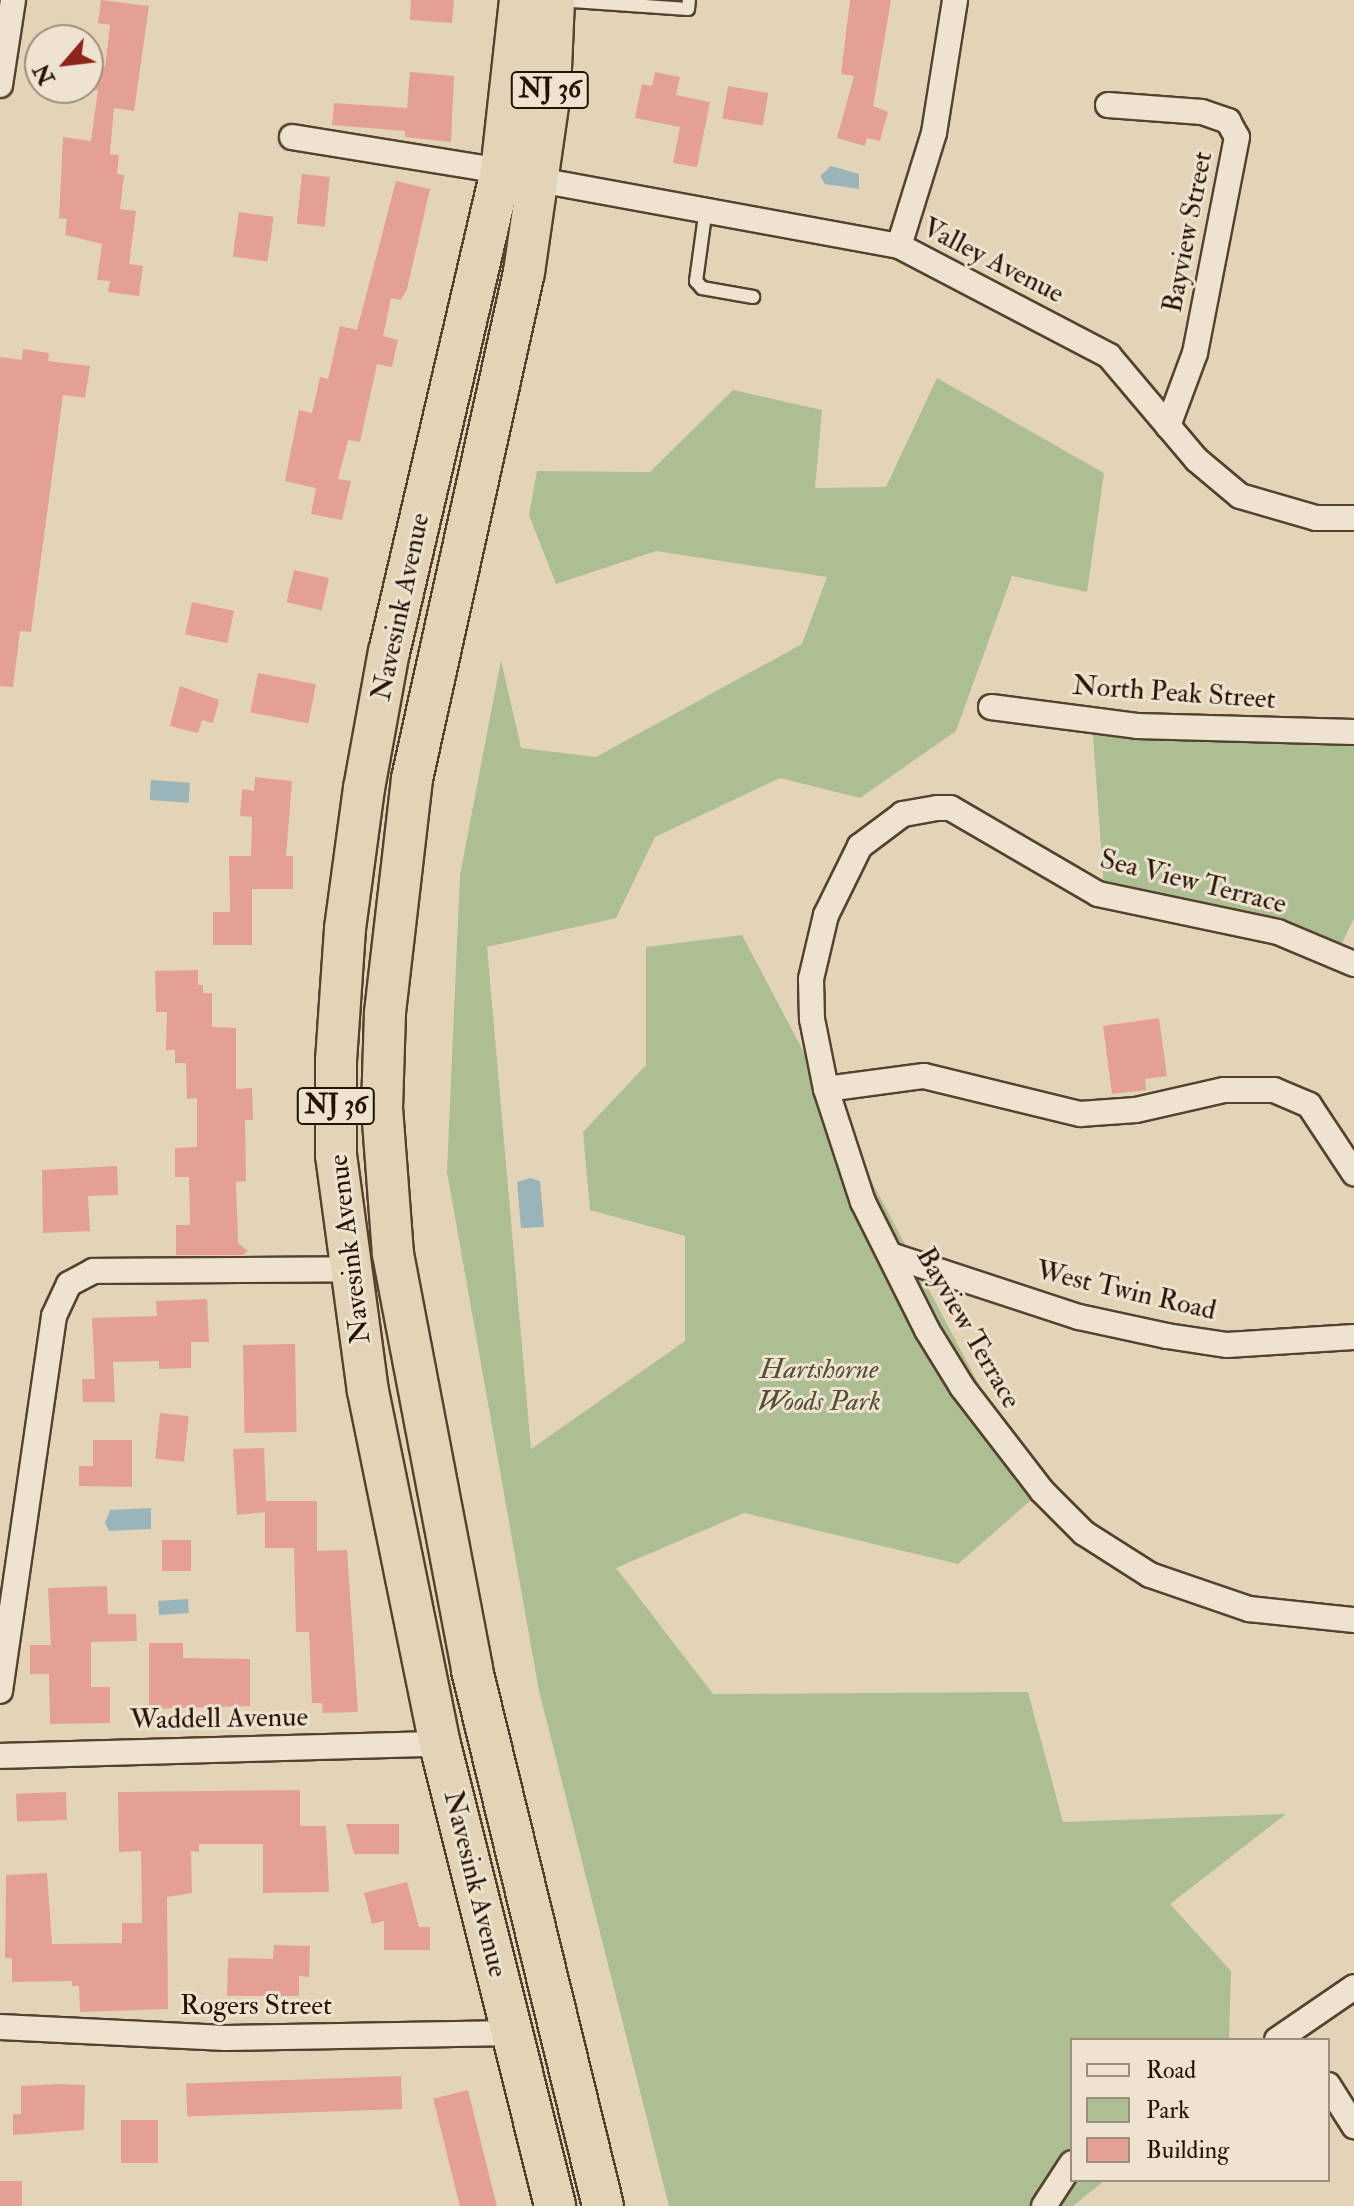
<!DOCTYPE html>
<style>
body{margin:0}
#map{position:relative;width:1354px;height:2206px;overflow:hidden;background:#e3d4b7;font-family:"IM FELL Double Pica",serif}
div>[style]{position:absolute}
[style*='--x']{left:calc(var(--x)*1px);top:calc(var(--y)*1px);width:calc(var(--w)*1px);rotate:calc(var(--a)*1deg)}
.green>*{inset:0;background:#aebe93}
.water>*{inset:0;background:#99b5b9;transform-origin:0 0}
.building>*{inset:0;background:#e4a193;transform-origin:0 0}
.roads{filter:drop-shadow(2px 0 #55422e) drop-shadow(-2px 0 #55422e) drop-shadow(0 2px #55422e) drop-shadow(0 -2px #55422e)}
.service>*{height:12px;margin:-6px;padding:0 6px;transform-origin:6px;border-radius:6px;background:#ede3d0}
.minor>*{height:24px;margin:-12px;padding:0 12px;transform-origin:12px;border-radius:12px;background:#ede3d0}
.trunk>*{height:40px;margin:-20px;padding:0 20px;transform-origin:20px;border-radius:20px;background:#e3d4b7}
span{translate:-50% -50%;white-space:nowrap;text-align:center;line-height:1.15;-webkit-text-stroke:6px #ede3d0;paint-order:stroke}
.shield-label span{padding:2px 6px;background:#ede3d0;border:2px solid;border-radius:6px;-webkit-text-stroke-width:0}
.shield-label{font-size:26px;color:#261200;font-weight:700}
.street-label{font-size:28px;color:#261200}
.park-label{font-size:28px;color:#564e33;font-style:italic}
.legend{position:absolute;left:1070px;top:2038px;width:260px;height:144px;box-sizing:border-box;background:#ede3d0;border:2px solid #9d8f7d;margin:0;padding:10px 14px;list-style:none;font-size:24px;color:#261200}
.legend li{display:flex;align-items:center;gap:16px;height:40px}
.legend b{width:40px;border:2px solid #9d8f7d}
.north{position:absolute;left:24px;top:24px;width:80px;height:80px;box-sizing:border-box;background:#ede3d0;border:2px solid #9d8f7d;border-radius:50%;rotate:242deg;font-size:22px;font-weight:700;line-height:32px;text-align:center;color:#261200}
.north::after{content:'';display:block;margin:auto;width:28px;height:36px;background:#8f2418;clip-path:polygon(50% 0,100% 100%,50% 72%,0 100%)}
</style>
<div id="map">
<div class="green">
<i style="clip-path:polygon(937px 378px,1104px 473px,1087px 592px,1012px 576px,956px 731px,860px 798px,780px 778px,655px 837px,616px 918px,487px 947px,531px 1449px,685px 1341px,685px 1236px,590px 1210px,583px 1132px,646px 1065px,646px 947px,742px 935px,1037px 1495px,958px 1564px,744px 1513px,616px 1568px,713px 1694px,1028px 1692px,1063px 1822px,1286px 1814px,1170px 1904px,1231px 1971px,1229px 2040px,1072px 2040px,1072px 2180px,1105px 2180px,1073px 2206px,669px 2206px,539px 1691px,447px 1172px,460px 875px,501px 660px,521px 748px,596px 757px,802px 644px,827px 577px,656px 551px,556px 584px,529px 515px,537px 471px,650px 472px,733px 390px,822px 410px,815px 488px,886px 487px)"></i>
<i style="clip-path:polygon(1093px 735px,1354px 738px,1354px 918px,1337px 954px,1104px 889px)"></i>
</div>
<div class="water">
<i style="clip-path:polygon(831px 166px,859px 174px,859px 189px,825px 184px,820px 176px)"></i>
<i style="left:151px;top:780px;width:39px;height:20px;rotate:4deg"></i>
<i style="clip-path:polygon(530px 1178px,540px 1181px,544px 1227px,521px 1228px,517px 1182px)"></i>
<i style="clip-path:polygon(151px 1508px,151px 1529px,109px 1531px,105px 1523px,110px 1510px)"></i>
<i style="left:188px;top:1599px;width:14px;height:30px;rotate:86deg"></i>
</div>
<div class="building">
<i style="clip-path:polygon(101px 0,149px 6px,134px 111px,114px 108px,110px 154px,119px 155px,117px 174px,124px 175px,120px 209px,136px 211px,129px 264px,143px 266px,139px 296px,108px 292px,110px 281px,97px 280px,102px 244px,65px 235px,67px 219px,59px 218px,63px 137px,91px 141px,98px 90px,88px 89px,91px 66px,105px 67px,110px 25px,98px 23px)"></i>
<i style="clip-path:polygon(411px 0,454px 0,452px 23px,410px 20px)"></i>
<i style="clip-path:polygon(850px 0,891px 0,873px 106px,888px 112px,880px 141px,867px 138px,865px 146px,837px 138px,854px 76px,841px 74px)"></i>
<i style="clip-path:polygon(410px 72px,454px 76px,451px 142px,405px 137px,405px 131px,332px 125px,334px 103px,407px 108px)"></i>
<i style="clip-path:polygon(655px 72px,680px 77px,676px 95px,710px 102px,697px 167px,673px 163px,680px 127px,635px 118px,642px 84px,652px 86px)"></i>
<i style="left:728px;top:86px;width:41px;height:33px;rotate:10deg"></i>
<i style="left:302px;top:174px;width:28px;height:50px;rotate:6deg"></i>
<i style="clip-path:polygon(396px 181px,430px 189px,407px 289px,401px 300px,391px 298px,383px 336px,398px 340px,392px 367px,377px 364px,360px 442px,348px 440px,338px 479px,351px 481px,342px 520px,311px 514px,316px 488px,285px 481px,299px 410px,312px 413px,320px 377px,328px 379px,340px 326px,357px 330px)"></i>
<i style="left:239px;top:212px;width:35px;height:45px;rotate:8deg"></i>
<i style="clip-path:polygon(23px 349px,49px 353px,48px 361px,90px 366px,85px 398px,63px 395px,31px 632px,20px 631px,13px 687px,0 686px,0 357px,22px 360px)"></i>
<i style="left:294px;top:570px;width:36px;height:33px;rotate:13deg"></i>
<i style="left:192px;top:602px;width:43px;height:33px;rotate:12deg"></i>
<i style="left:258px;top:673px;width:59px;height:40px;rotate:11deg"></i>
<i style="clip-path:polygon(180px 686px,219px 700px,213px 723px,202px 720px,198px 733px,170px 726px)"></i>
<i style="clip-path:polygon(255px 777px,292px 781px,286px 856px,293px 856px,293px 889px,252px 889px,252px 945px,213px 945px,213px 912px,230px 912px,229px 856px,251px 856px,252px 817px,240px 816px,242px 789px,254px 791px)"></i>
<i style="clip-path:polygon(198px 970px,198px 985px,203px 985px,203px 993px,212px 993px,212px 1027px,236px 1028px,236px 1089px,252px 1088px,253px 1120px,245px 1120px,246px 1181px,236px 1182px,238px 1243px,248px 1251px,243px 1255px,176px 1255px,176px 1225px,190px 1225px,189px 1177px,175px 1177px,175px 1148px,197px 1147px,197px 1098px,187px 1099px,186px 1063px,175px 1063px,175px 1050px,166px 1050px,167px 1012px,156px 1012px,155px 971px)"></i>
<i style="clip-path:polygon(1159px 1018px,1167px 1076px,1145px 1079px,1146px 1090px,1112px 1094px,1103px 1026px)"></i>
<i style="clip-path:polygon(117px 1166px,118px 1195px,88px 1196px,90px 1231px,43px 1233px,42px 1170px)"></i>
<i style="clip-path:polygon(207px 1299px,209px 1342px,191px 1342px,191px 1368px,159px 1369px,159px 1361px,113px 1362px,115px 1402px,83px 1402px,82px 1379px,95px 1379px,92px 1318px,157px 1316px,156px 1301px)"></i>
<i style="left:295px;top:1344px;width:88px;height:52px;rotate:89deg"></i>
<i style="left:160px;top:1413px;width:29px;height:46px;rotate:6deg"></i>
<i style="clip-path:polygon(93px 1440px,132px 1440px,132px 1487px,79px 1486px,79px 1466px,93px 1466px)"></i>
<i style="clip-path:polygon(264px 1448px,266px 1501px,317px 1501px,317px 1551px,347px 1550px,358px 1712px,323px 1713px,322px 1703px,312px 1703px,309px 1632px,296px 1632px,294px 1548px,265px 1548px,265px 1512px,237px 1515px,233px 1449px)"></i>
<i style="left:162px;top:1540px;width:29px;height:31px"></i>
<i style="clip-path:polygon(107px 1586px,108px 1614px,136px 1614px,137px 1641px,91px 1642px,91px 1687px,110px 1687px,110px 1723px,50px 1724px,49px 1674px,30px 1674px,30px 1645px,51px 1645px,48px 1588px)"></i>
<i style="clip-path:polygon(149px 1643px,183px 1643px,183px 1658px,250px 1659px,250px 1706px,149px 1709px)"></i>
<i style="clip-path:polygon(300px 1790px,300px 1826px,326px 1826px,329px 1892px,263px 1893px,263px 1844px,199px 1844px,199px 1852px,191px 1851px,192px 1893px,167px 1897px,168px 2009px,80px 2012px,79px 1986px,72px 1986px,72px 1981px,12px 1982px,12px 1958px,5px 1958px,6px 1875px,47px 1873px,52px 1944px,122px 1943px,122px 1923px,142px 1923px,141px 1851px,119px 1852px,118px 1792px)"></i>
<i style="left:66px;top:1792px;width:28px;height:50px;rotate:88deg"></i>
<i style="clip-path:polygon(346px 1824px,399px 1824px,399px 1854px,354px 1854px)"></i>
<i style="clip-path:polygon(407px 1882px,419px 1927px,430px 1927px,430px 1950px,384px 1950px,384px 1921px,372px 1924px,364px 1893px)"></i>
<i style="clip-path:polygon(274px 1945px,310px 1946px,309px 1977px,299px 1976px,299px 1996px,227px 1996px,228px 1958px,273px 1959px)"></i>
<i style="left:401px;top:2076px;width:33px;height:215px;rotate:88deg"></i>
<i style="clip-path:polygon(58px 2084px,85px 2085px,84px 2130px,13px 2135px,13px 2114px,21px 2114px,21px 2086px)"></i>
<i style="left:468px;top:2090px;width:120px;height:36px;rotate:76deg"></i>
<i style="left:158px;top:2120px;width:43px;height:37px;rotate:90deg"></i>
<i style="left:0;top:2181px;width:22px;height:25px"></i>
</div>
<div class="roads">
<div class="service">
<i style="--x:558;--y:0;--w:130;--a:4"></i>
<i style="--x:688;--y:9;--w:9;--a:-84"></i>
<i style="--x:706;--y:208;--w:74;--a:97.8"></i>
<i style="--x:696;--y:281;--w:9;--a:49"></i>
<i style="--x:702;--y:288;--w:52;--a:10"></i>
</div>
<div class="minor">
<i style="--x:0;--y:85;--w:86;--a:-81.3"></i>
<i style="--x:1108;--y:105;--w:94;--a:4.3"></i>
<i style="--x:1202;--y:112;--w:28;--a:19"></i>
<i style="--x:1228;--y:121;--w:18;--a:61"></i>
<i style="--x:1237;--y:137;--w:220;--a:101"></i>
<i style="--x:1195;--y:353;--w:78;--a:110.3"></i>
<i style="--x:292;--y:137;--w:212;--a:9.2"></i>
<i style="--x:539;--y:180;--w:366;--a:10.4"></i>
<i style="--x:899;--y:246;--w:237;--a:27.6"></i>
<i style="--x:1109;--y:356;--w:136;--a:49.8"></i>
<i style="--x:1197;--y:460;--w:56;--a:39.9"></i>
<i style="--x:1240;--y:496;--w:79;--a:16.1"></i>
<i style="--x:1316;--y:518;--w:38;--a:0"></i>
<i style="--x:899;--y:246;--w:118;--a:-72.8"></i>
<i style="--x:934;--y:133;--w:135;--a:-81"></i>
<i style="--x:991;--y:707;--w:147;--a:7.4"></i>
<i style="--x:1137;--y:726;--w:217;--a:1.6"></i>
<i style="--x:1354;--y:964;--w:82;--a:-157.2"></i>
<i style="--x:1278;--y:932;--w:184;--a:-168.1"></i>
<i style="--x:1098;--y:894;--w:171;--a:-149.8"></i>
<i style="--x:950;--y:808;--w:13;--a:180"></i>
<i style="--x:937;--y:808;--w:35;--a:170"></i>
<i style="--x:903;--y:814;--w:54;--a:143.3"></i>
<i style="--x:860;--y:846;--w:77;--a:116.2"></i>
<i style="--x:826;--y:915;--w:66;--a:103.2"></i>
<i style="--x:811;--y:979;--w:40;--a:88.6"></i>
<i style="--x:812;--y:1019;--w:71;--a:78.7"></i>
<i style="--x:826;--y:1089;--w:119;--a:71.9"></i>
<i style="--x:863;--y:1202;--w:143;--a:63.4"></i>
<i style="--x:927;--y:1330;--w:67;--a:58.4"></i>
<i style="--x:962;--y:1387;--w:131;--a:52.4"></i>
<i style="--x:1042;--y:1491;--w:59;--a:45"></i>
<i style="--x:1084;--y:1533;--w:78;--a:32.5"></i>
<i style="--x:1150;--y:1575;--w:105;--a:19"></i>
<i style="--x:1249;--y:1609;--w:106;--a:6"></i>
<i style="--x:826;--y:1089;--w:99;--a:-7.6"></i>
<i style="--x:924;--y:1076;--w:161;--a:13.7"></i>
<i style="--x:1080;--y:1114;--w:56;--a:-4.1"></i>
<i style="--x:1136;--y:1110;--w:90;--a:-12.8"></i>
<i style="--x:1224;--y:1090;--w:50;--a:0"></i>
<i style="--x:1274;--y:1090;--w:38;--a:23"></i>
<i style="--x:1309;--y:1105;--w:82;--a:56.5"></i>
<i style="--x:890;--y:1255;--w:199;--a:18.2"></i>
<i style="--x:1079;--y:1317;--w:90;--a:12.2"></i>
<i style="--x:1167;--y:1336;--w:61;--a:8.5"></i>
<i style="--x:1227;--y:1345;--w:127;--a:-3.6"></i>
<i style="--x:0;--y:1691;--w:379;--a:-81.8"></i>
<i style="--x:54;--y:1316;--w:35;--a:-65"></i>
<i style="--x:69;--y:1284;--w:27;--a:-28"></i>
<i style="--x:93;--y:1271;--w:255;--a:-0.4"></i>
<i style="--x:0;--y:1756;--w:440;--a:-1.6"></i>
<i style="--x:0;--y:2027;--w:226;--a:2.8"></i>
<i style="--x:226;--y:2038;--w:286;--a:-1"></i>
<i style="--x:1277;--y:2040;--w:93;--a:-34.5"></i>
<i style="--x:1328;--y:2085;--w:49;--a:57.6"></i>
<i style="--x:1044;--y:2206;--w:51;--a:-56.9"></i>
</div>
<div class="trunk">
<i style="--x:520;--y:0;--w:172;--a:96.3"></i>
<i style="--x:501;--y:171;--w:493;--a:103.1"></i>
<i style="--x:389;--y:651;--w:139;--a:100.3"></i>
<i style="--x:364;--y:788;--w:142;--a:97.7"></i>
<i style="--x:345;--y:929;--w:132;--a:93.9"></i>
<i style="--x:336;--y:1061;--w:94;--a:90"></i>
<i style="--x:336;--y:1155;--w:238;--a:82.3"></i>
<i style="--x:368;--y:1391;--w:360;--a:78.5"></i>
<i style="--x:440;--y:1744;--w:476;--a:76"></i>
<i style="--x:554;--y:0;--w:92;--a:92.5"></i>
<i style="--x:550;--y:92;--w:182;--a:98.2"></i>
<i style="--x:524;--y:272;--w:519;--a:102.46"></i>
<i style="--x:412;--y:779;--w:236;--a:96.6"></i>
<i style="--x:385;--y:1013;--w:95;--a:91.8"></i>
<i style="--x:382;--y:1108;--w:146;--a:85.7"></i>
<i style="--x:393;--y:1254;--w:423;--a:79.2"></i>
<i style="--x:472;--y:1670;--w:552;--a:76.27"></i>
</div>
</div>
<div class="shield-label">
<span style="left:550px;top:90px">NJ 36</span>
<span style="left:336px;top:1106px">NJ 36</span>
</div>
<div class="street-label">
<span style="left:1188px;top:232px;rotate:-79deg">Bayview Street</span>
<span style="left:993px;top:261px;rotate:27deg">Valley Avenue</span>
<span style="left:401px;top:607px;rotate:-78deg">Navesink Avenue</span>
<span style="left:1174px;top:693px;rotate:4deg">North Peak Street</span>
<span style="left:1193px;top:882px;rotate:14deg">Sea View Terrace</span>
<span style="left:350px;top:1249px;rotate:-97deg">Navesink Avenue</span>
<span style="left:1126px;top:1291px;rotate:13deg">West Twin Road</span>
<span style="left:968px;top:1328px;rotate:60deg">Bayview Terrace</span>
<span style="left:219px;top:1719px;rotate:-1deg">Waddell Avenue</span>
<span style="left:475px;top:1884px;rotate:76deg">Navesink Avenue</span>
<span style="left:256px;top:2006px">Rogers Street</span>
</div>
<div class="park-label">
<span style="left:819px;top:1386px">Hartshorne<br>Woods Park</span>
</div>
<ul class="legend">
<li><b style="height:10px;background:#ede3d0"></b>Road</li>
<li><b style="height:22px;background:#aebe93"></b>Park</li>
<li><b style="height:22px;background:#e4a193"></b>Building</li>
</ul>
<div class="north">N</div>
</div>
